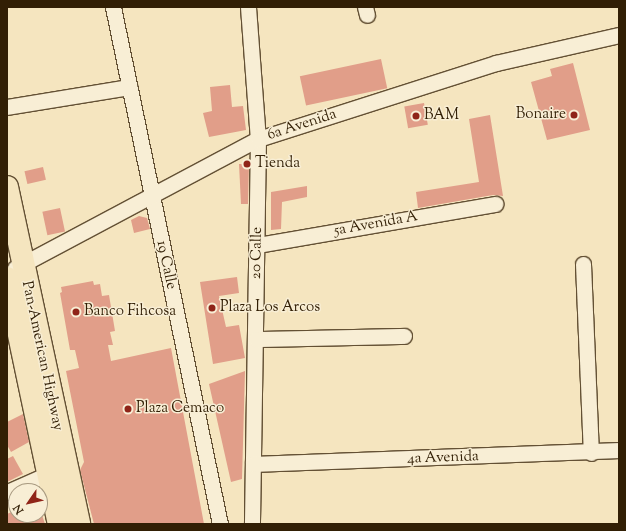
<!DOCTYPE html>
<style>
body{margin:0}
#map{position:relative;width:626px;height:531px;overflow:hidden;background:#f5e5bf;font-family:"Sorts Mill Goudy",serif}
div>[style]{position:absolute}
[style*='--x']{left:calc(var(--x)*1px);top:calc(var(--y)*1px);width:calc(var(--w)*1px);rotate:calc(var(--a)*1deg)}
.building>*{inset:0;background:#e19e89;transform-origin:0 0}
.roads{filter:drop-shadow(1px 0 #635034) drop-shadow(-1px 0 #635034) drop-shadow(0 1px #635034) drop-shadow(0 -1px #635034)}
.minor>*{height:15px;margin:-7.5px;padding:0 7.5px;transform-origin:7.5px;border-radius:7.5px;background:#f8eed5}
.highway>*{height:22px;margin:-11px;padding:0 11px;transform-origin:11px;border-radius:11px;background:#f5e5bf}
.dots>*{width:11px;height:11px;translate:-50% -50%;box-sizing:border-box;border:2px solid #f8eed5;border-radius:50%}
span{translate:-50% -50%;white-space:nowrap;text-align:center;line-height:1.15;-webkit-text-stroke:3px #f8eed5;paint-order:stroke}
.poi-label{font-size:15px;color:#321f05}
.right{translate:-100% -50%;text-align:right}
.left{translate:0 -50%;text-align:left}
.street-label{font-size:15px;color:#321f05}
.frame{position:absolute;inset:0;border:8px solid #321f05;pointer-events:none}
.north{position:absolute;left:8px;top:483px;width:40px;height:40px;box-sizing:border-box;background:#f8eed5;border:1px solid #a99b82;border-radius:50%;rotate:236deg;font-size:11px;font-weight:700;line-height:16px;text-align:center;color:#321f05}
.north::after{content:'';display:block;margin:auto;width:14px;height:18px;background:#8f2418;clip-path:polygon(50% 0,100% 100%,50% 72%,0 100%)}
</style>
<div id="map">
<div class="building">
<i style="left:381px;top:59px;width:30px;height:83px;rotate:78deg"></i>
<i style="clip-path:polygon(573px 63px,590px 130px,547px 140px,531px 82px,552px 76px,550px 69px)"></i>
<i style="clip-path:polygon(230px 85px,232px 107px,243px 106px,246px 130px,209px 137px,203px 113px,212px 111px,210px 87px)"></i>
<i style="left:424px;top:103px;width:22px;height:20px;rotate:80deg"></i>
<i style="clip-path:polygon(490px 115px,503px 196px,493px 195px,418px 208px,416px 192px,479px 182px,469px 119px)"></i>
<i style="clip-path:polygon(239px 164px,249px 164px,248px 204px,241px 204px)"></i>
<i style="left:43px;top:167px;width:13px;height:19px;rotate:77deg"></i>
<i style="clip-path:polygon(307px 186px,307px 197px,282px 202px,281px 229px,271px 230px,271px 192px)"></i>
<i style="left:60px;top:208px;width:24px;height:18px;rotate:78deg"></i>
<i style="clip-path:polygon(139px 216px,147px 218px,150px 229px,134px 233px,131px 220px)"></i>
<i style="clip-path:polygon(237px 277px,239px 293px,219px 296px,226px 327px,239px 325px,245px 358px,213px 364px,200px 282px)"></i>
<i style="clip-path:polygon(93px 281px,94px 285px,100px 284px,102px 296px,109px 295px,115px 331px,110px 332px,113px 345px,108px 345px,111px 361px,171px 348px,204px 524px,94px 524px,80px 470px,84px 462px,66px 371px,79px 368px,75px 350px,70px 350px,60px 293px,62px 292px,61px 287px)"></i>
<i style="clip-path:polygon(245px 371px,242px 479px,231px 482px,209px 384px)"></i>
<i style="clip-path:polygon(23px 414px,29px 442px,11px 452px,7px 445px,7px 422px)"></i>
<i style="clip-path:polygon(13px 456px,23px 474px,7px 482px,7px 459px)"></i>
<i style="clip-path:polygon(16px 510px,16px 515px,42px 515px,45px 524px,7px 524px,7px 514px)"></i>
</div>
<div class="roads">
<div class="minor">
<i style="--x:113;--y:7;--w:528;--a:78.31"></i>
<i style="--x:248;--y:7;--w:132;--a:85.7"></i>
<i style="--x:258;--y:139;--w:385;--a:90.9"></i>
<i style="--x:365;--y:7;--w:8;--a:76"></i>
<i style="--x:7;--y:107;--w:124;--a:-9.3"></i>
<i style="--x:257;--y:245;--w:242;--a:-9.8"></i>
<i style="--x:583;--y:264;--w:189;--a:87.6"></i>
<i style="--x:15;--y:268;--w:275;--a:-28"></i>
<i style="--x:258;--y:139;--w:250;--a:-17.7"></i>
<i style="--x:496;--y:63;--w:126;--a:-12.8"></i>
<i style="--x:256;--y:339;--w:148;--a:-1.2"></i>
<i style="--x:253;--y:464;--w:366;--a:-2.2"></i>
<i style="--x:7;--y:492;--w:45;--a:-23.7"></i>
</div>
<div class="highway">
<i style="--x:7;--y:187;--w:345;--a:77.9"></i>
<i style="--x:7;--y:278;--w:251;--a:78.1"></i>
</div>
</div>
<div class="dots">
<i style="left:574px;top:115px;background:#8f2418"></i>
<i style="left:416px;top:116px;background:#8f2418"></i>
<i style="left:247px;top:164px;background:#8f2418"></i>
<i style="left:212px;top:308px;background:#8f2418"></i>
<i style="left:76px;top:312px;background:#8f2418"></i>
<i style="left:128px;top:409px;background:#8f2418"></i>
</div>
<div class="poi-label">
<span class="right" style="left:566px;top:115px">Bonaire</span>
<span class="left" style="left:424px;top:116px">BAM</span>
<span class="left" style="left:255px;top:164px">Tienda</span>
<span class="left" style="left:220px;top:308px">Plaza Los Arcos</span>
<span class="left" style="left:84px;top:312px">Banco Fihcosa</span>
<span class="left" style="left:136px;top:409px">Plaza Cemaco</span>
</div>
<div class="street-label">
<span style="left:302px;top:125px;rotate:-18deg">6a Avenida</span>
<span style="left:376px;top:224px;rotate:-10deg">5a Avenida A</span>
<span style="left:257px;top:253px;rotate:-89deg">20 Calle</span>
<span style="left:166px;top:265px;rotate:78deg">19 Calle</span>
<span style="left:42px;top:356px;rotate:78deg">Pan-American Highway</span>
<span style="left:443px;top:458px;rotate:-2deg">4a Avenida</span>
</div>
<div class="frame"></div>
<div class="north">N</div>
</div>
